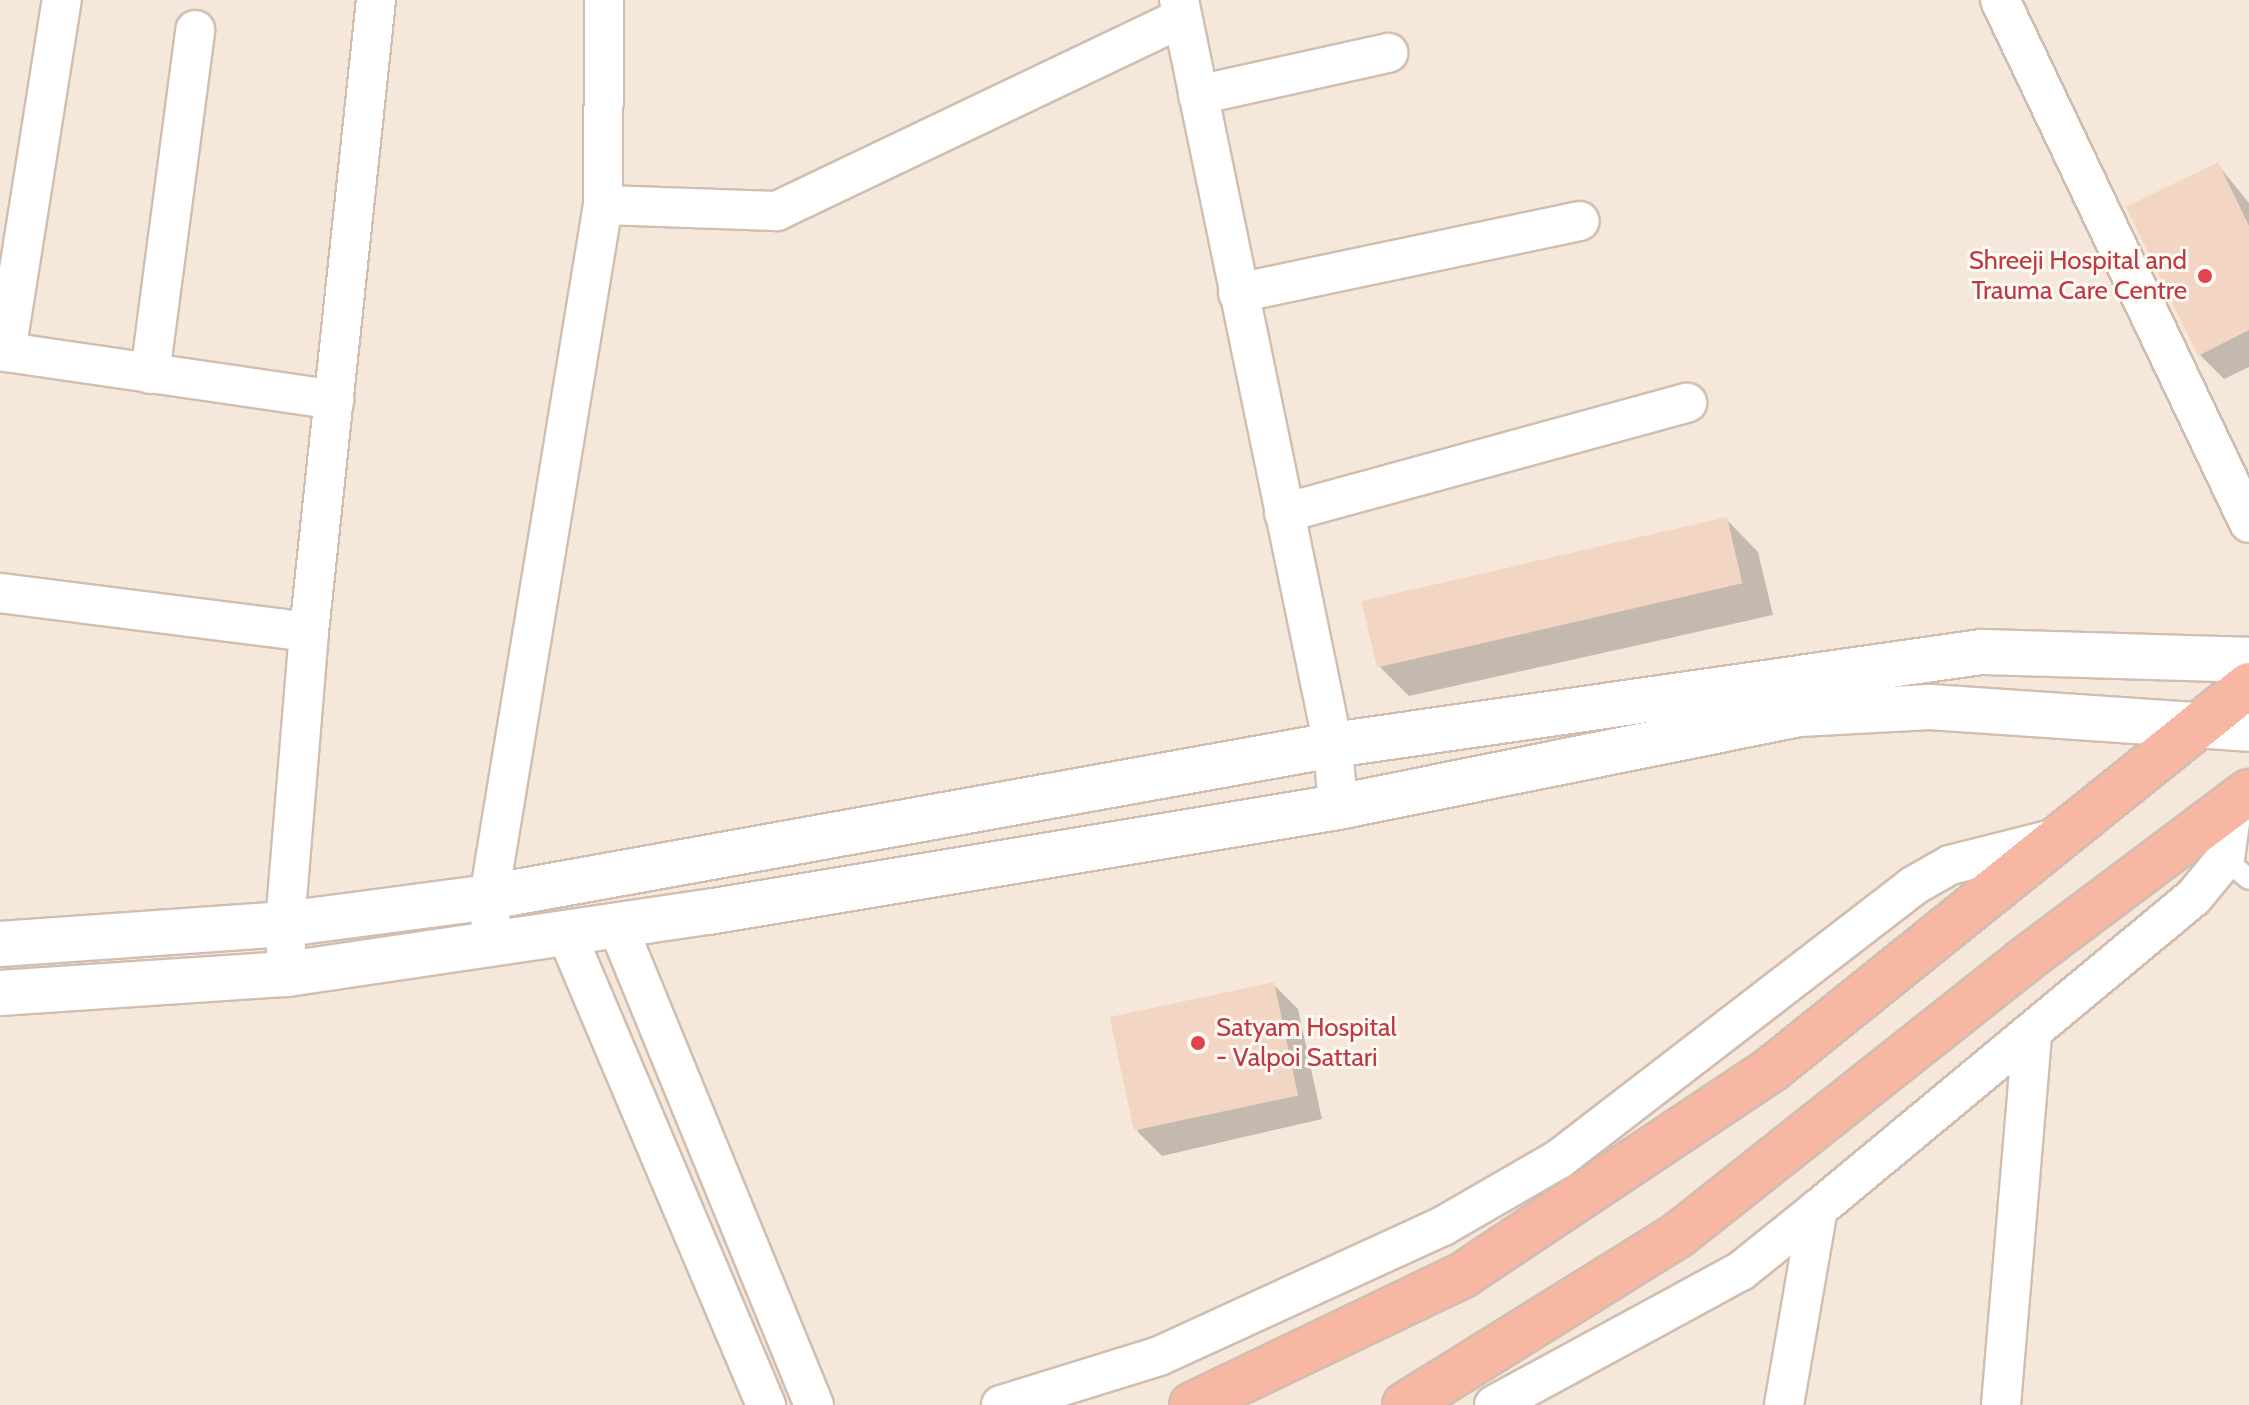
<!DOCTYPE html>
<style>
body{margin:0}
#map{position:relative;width:2249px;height:1405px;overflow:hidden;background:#fdf6ec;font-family:Cabin,sans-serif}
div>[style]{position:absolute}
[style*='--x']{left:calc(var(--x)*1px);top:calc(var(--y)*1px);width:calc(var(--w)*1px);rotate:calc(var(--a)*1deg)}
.residential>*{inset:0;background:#f5e8da;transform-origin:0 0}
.shadow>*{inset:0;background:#0003}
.building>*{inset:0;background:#f3d5c3;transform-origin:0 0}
.roads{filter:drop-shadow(2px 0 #d1beb0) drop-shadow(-2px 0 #d1beb0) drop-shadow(0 2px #d1beb0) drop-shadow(0 -2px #d1beb0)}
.lane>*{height:20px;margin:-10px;padding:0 10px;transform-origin:10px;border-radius:10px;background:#fff}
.street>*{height:38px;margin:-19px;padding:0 19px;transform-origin:19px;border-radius:19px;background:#fff}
.secondary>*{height:44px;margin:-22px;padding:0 22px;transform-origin:22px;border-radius:22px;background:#fff}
.highway>*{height:44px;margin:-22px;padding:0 22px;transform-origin:22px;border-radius:22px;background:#f7b7a3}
.dots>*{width:22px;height:22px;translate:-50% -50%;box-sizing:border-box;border:4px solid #fffaf3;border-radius:50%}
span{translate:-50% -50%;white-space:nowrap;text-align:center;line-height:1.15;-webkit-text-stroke:6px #fffaf3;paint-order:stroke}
.health-label{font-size:26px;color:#be3a42}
.right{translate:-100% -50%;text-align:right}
.left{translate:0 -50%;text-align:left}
</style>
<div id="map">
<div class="residential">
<i style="left:0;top:0;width:2249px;height:1405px"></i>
</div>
<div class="shadow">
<i style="clip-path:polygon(2218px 165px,2249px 203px,2249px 367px,2224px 379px,2199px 354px)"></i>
<i style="clip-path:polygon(1726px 519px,1758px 552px,1773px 615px,1409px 696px,1377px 664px)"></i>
<i style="clip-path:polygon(1273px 984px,1298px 1009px,1322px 1119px,1162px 1156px,1137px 1131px)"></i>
</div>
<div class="building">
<i style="clip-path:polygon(2218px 162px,2249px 226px,2249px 330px,2198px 356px,2126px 207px)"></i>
<i style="left:1727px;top:517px;width:68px;height:375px;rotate:77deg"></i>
<i style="left:1274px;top:982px;width:116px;height:168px;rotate:78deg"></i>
</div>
<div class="roads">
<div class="lane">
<i style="--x:2225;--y:859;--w:31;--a:40"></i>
</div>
<div class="street">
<i style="--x:1179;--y:0;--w:761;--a:78.32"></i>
<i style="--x:1333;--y:745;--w:62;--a:85.4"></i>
<i style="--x:2000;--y:0;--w:579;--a:64.54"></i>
<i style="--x:1198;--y:95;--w:195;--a:-12.5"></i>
<i style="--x:603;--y:205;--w:174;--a:2"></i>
<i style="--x:777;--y:211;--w:449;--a:-25.5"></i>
<i style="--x:1238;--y:293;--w:349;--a:-11.9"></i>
<i style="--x:0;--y:351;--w:338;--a:8.3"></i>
<i style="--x:6;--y:352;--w:356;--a:-81"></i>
<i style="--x:150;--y:374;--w:347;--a:-82.5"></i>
<i style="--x:1284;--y:513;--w:418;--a:-15.3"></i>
<i style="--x:0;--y:593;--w:311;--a:7.2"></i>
<i style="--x:617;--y:925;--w:519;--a:67.69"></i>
<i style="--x:566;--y:933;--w:513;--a:67.04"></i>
<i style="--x:492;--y:944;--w:47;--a:-93.7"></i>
<i style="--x:489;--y:897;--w:701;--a:-80.65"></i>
<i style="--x:603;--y:205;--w:205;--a:-89.7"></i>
<i style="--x:287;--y:974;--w:50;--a:-92.3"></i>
<i style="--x:285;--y:924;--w:293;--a:-85.3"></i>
<i style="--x:309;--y:632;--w:636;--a:-83.95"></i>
<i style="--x:1001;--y:1405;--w:165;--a:-17.2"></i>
<i style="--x:1159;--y:1356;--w:312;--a:-24.6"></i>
<i style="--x:1443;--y:1226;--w:134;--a:-30"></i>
<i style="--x:1559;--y:1159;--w:447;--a:-37.6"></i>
<i style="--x:1913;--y:886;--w:43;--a:-29.6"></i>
<i style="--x:1950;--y:865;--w:110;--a:-14.2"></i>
<i style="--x:1494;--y:1405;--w:281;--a:-28.5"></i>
<i style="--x:1741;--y:1271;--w:99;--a:-38.8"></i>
<i style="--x:1818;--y:1209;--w:487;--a:-39.7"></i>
<i style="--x:2193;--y:898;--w:50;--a:-50.6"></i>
<i style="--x:2225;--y:859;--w:51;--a:-82.2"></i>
<i style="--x:1784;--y:1405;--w:199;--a:-80.2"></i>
<i style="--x:2001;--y:1405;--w:372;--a:-85.2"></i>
</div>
<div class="secondary">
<i style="--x:0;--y:944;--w:286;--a:-4"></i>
<i style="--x:285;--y:924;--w:206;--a:-7.5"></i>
<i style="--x:489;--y:897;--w:858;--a:-10.21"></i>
<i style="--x:1333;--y:745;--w:655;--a:-8.17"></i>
<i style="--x:1981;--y:652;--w:268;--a:1.7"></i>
<i style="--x:0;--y:993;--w:288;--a:-3.8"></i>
<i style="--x:287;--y:974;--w:426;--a:-8.4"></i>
<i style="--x:708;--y:912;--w:639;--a:-9.46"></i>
<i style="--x:1338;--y:807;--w:471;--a:-11.4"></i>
<i style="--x:1800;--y:714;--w:130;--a:-3.1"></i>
<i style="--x:1930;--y:707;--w:320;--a:3.9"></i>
</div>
<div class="highway">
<i style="--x:1192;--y:1405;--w:301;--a:-25.6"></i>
<i style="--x:1463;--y:1275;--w:373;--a:-33.7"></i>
<i style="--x:1773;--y:1068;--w:611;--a:-38.82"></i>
<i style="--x:1405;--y:1405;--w:322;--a:-31.9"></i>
<i style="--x:1678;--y:1235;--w:443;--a:-38.4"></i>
<i style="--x:2025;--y:960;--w:280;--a:-36.9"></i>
</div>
</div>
<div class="dots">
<i style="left:2205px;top:276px;background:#e0444e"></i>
<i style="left:1198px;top:1043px;background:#e0444e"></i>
</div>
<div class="health-label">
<span class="right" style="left:2187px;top:276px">Shreeji Hospital and<br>Trauma Care Centre</span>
<span class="left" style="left:1216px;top:1043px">Satyam Hospital<br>- Valpoi Sattari</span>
</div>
</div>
